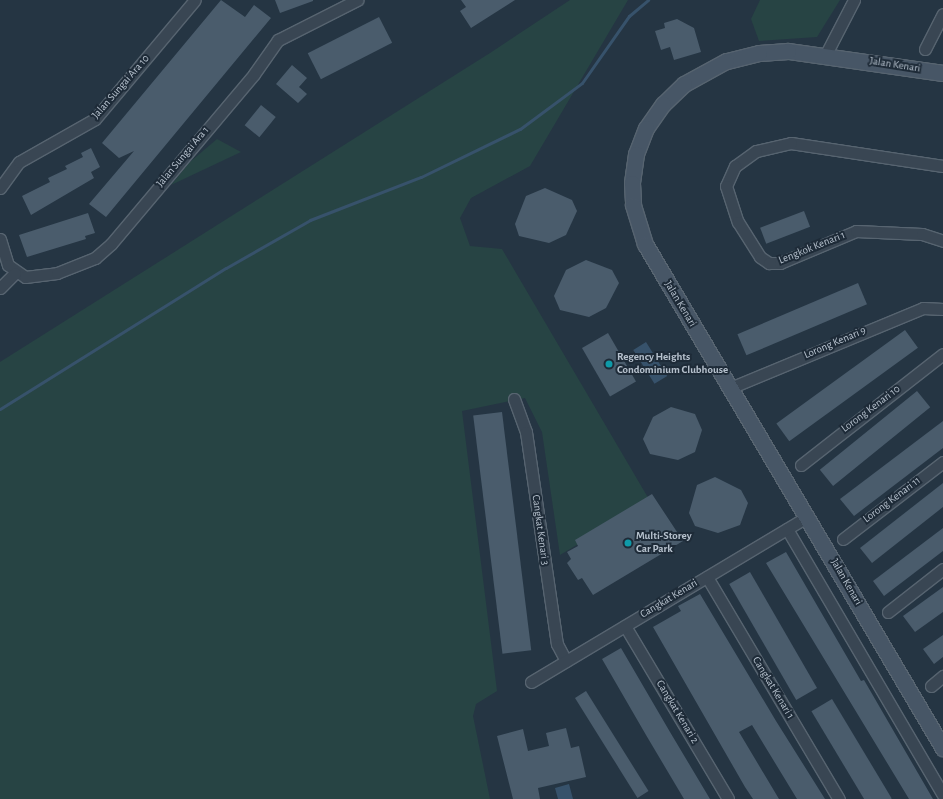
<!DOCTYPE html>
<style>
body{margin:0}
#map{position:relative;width:943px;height:799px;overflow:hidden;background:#253543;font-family:"Alegreya Sans",sans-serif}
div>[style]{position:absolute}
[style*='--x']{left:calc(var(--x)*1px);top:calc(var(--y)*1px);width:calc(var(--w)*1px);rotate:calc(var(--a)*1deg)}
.green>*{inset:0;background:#274444}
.water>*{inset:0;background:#37526b;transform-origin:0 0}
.stream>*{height:3px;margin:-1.5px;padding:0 1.5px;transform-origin:1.5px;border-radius:1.5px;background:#37526b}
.building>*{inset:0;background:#4a5c6c;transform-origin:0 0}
.roads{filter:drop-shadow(1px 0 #576470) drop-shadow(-1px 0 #576470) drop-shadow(0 1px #576470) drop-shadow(0 -1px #576470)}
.street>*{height:11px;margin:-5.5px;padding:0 5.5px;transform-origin:5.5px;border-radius:5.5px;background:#394653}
.secondary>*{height:15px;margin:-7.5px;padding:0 7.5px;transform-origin:7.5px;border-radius:7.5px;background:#475666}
.dots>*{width:11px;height:11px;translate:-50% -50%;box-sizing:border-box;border:2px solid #1e2b38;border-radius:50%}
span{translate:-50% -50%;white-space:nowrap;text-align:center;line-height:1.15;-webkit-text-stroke:4px #1e2b38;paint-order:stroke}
.street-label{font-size:11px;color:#b6c1cd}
.poi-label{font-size:11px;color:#b6c1cd;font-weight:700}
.left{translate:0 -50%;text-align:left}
</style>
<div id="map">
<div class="green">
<i style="clip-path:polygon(570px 0,628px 0,530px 166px,471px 198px,460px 218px,470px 246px,502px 249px,650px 501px,560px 555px,542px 432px,525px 398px,462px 411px,497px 691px,476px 704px,473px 716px,490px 799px,0 799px,0 362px,490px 53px)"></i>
<i style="clip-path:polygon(760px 0,840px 0,817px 37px,759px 41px,751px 19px)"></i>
<i style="clip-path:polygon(217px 139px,241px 152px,171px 185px,190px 162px)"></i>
</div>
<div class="water">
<i style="left:646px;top:342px;width:40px;height:15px;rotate:58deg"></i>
<i style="clip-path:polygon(569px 784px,573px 799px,558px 799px,555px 788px)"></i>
</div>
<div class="stream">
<i style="--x:0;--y:409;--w:266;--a:-32"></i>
<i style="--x:226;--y:268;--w:97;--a:-29.7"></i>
<i style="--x:310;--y:220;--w:119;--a:-21.2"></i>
<i style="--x:421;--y:177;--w:110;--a:-25.9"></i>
<i style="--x:520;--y:129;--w:77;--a:-36.6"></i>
<i style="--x:582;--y:83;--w:82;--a:-55"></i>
<i style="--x:629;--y:16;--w:25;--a:-40"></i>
</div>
<div class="building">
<i style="clip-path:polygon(221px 0,245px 17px,254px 5px,271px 18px,106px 217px,89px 204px,134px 151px,119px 158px,102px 143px)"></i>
<i style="clip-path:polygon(275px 0,313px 0,313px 1px,280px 13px)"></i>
<i style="clip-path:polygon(461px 0,515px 0,471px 28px,460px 11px,466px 7px)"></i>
<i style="left:379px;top:17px;width:29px;height:80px;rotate:63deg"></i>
<i style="clip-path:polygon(677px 19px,694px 28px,701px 52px,674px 60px,670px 47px,661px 50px,655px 31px,665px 28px,664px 23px)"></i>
<i style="clip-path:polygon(292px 65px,307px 78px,299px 87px,307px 94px,298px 103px,276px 84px)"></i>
<i style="left:261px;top:105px;width:19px;height:26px;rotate:39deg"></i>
<i style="clip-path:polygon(91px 148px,100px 167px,91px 172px,94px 178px,31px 215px,22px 196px,50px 182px,48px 178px,67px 169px,65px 166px,83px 157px,81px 153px)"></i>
<i style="clip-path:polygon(545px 188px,572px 200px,577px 211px,566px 235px,549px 243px,519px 236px,515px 224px,526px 196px)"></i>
<i style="left:804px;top:211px;width:17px;height:47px;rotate:69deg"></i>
<i style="clip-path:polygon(88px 213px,95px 233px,85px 236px,86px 239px,27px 257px,19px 235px)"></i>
<i style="clip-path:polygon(586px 260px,612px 270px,619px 283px,606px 308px,589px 317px,560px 310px,554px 296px,566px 270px)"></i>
<i style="left:858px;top:283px;width:23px;height:131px;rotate:67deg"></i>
<i style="left:905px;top:330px;width:22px;height:159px;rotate:54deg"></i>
<i style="left:608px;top:333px;width:56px;height:30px;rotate:60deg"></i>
<i style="left:917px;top:391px;width:21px;height:125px;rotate:51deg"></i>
<i style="clip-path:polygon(671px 407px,695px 414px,702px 430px,695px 452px,678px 460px,650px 454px,643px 439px,653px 417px)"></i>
<i style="left:502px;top:412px;width:240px;height:29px;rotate:83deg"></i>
<i style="clip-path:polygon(943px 421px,943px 448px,854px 516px,840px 499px)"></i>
<i style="clip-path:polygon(715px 477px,741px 490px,748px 503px,740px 525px,718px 533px,695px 526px,689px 513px,697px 485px)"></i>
<i style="clip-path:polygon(943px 483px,943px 507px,872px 563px,860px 548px)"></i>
<i style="clip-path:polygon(652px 494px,683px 541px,593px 595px,582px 578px,578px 580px,567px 563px,571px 559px,567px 552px,578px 546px,575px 540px)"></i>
<i style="clip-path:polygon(943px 528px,943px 551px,884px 596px,873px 581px)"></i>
<i style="clip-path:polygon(786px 552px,861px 681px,864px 680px,933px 799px,909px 799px,766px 563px)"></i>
<i style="left:750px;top:572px;width:134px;height:24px;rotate:60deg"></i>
<i style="clip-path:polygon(943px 587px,943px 612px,915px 632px,903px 616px)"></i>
<i style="clip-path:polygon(700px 594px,776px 721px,825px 799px,797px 799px,752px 725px,739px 732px,779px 799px,753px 799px,745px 787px,653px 627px,681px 611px,678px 606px)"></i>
<i style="clip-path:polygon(943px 635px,943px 657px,934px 664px,923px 649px)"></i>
<i style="clip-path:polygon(621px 648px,670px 732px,710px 799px,684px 799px,646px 735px,602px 659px)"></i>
<i style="left:586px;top:691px;width:118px;height:13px;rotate:58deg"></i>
<i style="left:832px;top:699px;width:116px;height:24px;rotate:59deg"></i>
<i style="clip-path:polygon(566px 728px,571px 748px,579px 746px,586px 777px,538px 788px,540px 799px,513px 799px,497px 736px,523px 729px,528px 751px,549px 746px,546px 733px)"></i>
</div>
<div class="roads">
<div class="street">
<i style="--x:925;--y:49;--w:39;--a:-63"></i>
<i style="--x:826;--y:54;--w:61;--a:-62.6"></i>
<i style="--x:943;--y:166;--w:154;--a:-171.4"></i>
<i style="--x:791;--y:143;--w:36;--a:167"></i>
<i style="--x:756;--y:151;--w:26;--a:144"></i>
<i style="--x:735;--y:166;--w:22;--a:114"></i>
<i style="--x:726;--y:186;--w:38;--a:72"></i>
<i style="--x:738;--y:222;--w:41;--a:57.8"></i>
<i style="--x:760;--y:257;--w:11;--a:34"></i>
<i style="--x:769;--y:263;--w:11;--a:0"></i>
<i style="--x:780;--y:263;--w:82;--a:-22.8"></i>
<i style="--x:856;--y:231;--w:66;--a:2.6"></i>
<i style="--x:922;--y:234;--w:22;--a:18"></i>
<i style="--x:0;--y:188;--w:32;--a:-54"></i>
<i style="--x:19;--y:162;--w:87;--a:-29.5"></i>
<i style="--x:95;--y:119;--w:155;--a:-50"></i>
<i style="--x:0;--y:239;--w:27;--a:73"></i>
<i style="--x:8;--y:265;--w:21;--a:35"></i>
<i style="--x:25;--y:277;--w:32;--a:-7"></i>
<i style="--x:57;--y:273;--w:41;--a:-21.5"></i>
<i style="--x:95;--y:258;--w:21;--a:-41"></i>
<i style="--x:111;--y:244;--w:222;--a:-49.9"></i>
<i style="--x:254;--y:74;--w:42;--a:-54.8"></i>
<i style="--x:278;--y:40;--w:89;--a:-26.9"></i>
<i style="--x:0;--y:288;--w:21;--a:-45"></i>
<i style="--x:730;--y:388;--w:209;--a:-22.5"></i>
<i style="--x:923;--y:308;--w:20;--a:3"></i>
<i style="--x:514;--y:399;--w:35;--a:70"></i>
<i style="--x:526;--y:432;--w:214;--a:81.7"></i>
<i style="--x:557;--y:644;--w:19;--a:62"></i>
<i style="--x:801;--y:465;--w:180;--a:-38"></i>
<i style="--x:787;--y:529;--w:308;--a:59.6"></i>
<i style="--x:843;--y:539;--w:126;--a:-37.6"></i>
<i style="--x:707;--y:577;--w:258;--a:59.3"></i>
<i style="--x:888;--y:612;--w:70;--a:-38"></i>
<i style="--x:625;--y:626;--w:201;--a:59.2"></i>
<i style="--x:531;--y:682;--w:323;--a:-30.9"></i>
<i style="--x:931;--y:686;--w:16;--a:-40"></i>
</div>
<div class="secondary">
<i style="--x:943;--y:73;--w:157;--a:-171.9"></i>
<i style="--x:788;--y:51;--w:29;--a:176"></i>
<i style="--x:759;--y:53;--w:34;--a:166"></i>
<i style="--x:726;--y:61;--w:48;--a:151.3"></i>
<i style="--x:684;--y:84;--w:29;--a:136"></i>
<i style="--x:663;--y:104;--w:29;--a:125"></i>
<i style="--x:646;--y:128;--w:28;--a:111"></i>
<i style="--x:636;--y:154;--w:29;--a:98"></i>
<i style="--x:632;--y:183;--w:22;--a:87"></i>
<i style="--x:633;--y:205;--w:41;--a:72.9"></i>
<i style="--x:645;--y:244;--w:586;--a:59.41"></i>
</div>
</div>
<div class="dots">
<i style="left:609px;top:364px;background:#0f9aa8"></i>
<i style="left:628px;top:543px;background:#0f9aa8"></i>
</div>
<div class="street-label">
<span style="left:895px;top:65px;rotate:9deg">Jalan Kenari</span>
<span style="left:121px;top:87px;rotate:-49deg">Jalan Sungai Ara 10</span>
<span style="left:183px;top:157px;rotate:-50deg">Jalan Sungai Ara 1</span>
<span style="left:812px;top:248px;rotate:-22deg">Lengkok Kenari 1</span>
<span style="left:680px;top:304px;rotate:59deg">Jalan Kenari</span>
<span style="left:835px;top:343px;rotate:-23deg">Lorong Kenari 9</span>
<span style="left:871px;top:409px;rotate:-37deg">Lorong Kenari 10</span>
<span style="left:892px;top:500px;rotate:-37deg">Lorong Kenari 11</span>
<span style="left:540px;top:530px;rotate:82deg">Cangkat Kenari 3</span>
<span style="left:846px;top:582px;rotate:60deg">Jalan Kenari</span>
<span style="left:669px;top:599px;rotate:-31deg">Cangkat Kenari</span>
<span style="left:773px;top:688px;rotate:59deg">Cangkat Kenari 1</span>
<span style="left:677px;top:712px;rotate:59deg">Cangkat Kenari 2</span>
</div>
<div class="poi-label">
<span class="left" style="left:617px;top:364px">Regency Heights<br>Condominium Clubhouse</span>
<span class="left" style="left:636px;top:543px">Multi-Storey<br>Car Park</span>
</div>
</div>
